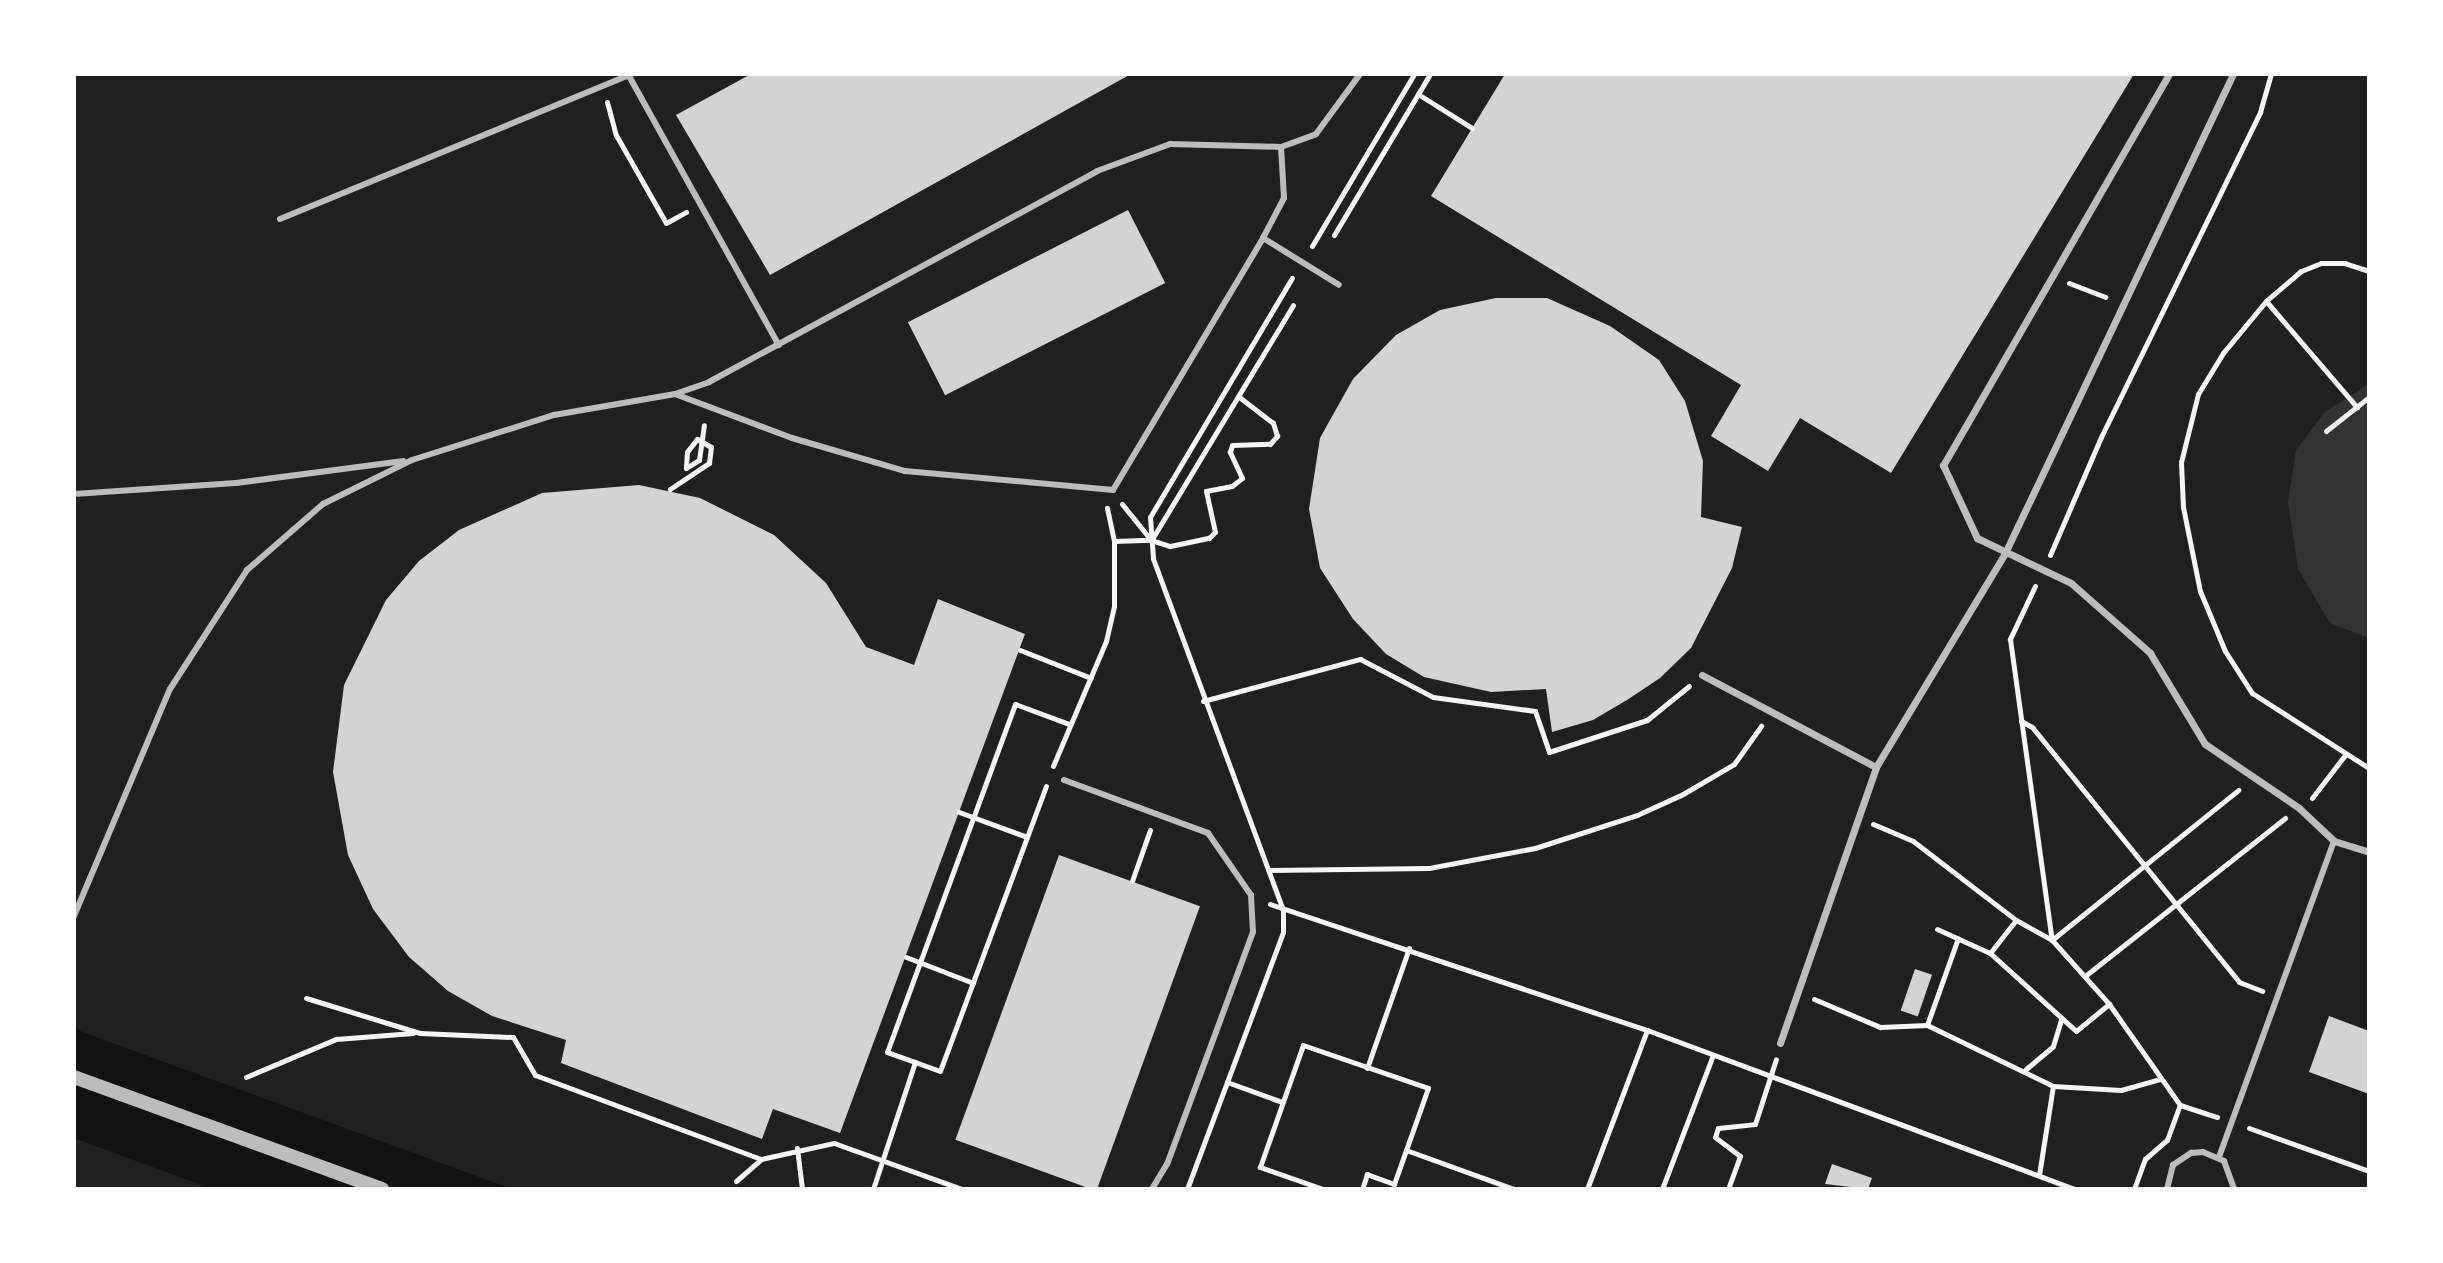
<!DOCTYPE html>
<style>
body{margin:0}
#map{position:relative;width:2443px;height:1263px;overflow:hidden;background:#111;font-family:Rubik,sans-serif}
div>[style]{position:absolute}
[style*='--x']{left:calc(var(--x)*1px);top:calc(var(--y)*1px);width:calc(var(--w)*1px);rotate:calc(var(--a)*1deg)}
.green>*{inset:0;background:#202020}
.water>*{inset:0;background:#333}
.building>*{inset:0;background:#d3d3d3;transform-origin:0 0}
.path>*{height:5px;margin:-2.5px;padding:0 2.5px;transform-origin:2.5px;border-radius:2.5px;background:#f5f5f5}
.service>*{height:6px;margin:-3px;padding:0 3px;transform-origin:3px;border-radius:3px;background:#bcbcbc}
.pedestrian>*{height:7px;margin:-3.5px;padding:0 3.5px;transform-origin:3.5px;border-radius:3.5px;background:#bcbcbc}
.tertiary>*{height:14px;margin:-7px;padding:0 7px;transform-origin:7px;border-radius:7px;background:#bcbcbc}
span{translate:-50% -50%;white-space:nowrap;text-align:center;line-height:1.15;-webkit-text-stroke:6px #fff;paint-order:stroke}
.frame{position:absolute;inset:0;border:76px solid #fff;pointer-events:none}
</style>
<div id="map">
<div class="green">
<i style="clip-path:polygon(74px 74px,2369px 74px,2369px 1189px,512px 1189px,82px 1032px,74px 1026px)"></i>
<i style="clip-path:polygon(74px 1138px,212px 1189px,74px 1189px)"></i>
</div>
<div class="water">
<i style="clip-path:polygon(2369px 384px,2369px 638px,2330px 623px,2298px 569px,2288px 502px,2296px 450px,2325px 412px)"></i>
</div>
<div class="building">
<i style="clip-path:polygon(751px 74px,1131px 74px,770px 275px,676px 115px)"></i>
<i style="clip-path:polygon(1505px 74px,2134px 74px,1891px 473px,1800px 418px,1768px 471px,1711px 436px,1741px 385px,1431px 196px)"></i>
<i style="left:1128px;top:210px;width:82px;height:247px;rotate:63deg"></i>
<i style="clip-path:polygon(1496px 298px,1547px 298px,1610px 326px,1659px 360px,1685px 401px,1703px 461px,1701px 517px,1742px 527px,1732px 568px,1691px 648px,1660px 678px,1627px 700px,1593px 720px,1552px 732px,1546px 689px,1491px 692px,1424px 677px,1386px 654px,1353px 619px,1320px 568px,1309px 509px,1320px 438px,1353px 379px,1396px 335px,1440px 310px)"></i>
<i style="clip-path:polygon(639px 485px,700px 498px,774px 535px,826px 583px,866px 647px,914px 665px,938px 599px,1025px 634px,840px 1133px,773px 1109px,762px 1139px,561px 1063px,566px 1040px,492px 1016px,448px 991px,409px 957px,373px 909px,348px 855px,333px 772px,344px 685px,386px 600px,419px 561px,459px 530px,542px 493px)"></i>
<i style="left:1059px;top:855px;width:150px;height:303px;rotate:20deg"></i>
<i style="left:1915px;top:969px;width:18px;height:44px;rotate:19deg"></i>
<i style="clip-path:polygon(2329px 1016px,2369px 1031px,2369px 1094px,2309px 1072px)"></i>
<i style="clip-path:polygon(1832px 1164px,1872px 1178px,1868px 1189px,1825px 1184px)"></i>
</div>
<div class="path">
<i style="--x:1418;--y:94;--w:64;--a:32.2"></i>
<i style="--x:607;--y:102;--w:34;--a:75"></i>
<i style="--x:616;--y:135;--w:101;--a:60.4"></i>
<i style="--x:666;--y:223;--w:23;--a:-29"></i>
<i style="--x:1334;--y:235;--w:187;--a:-59.2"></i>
<i style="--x:1312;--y:246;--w:200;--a:-59.3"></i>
<i style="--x:2369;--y:271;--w:25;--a:-162"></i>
<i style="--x:2345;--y:263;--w:24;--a:180"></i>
<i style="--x:2321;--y:263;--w:22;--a:158"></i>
<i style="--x:2301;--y:271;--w:46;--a:139.4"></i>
<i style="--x:2266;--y:301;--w:67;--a:129.6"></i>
<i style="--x:2223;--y:353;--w:48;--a:121.4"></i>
<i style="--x:2198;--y:394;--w:70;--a:104"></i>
<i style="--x:2181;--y:462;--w:45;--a:87.5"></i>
<i style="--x:2183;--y:507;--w:86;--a:78.6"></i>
<i style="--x:2200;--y:591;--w:65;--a:67.4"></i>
<i style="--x:2225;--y:651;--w:50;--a:57.3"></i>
<i style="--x:2252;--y:693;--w:139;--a:32.7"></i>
<i style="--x:2069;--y:283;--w:39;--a:21"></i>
<i style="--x:2266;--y:301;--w:140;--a:49.4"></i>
<i style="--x:2326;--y:431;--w:55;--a:-38.3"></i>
<i style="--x:670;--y:489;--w:47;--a:-33.7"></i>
<i style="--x:709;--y:463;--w:16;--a:-83"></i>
<i style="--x:711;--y:447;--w:16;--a:-150"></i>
<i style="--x:697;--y:439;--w:16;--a:128"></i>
<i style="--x:687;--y:452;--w:16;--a:94"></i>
<i style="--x:686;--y:468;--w:15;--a:-32"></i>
<i style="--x:699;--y:460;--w:35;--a:-82"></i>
<i style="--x:1122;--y:504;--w:46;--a:51.1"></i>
<i style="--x:1152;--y:539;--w:273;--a:-58.9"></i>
<i style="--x:1114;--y:541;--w:37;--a:-2"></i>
<i style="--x:1151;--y:540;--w:20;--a:18"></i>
<i style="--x:1170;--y:546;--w:40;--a:-12"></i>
<i style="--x:1209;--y:538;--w:8;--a:-45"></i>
<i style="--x:1215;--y:532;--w:42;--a:-102.4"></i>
<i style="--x:1206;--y:491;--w:26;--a:-11"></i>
<i style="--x:1232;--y:486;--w:13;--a:-39"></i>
<i style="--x:1242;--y:478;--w:29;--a:-115"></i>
<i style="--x:1230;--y:452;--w:7;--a:-74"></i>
<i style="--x:1232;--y:445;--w:38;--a:-2"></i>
<i style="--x:1270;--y:444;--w:11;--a:-49"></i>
<i style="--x:1277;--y:436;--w:14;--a:-107"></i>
<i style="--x:1273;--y:423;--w:44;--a:-142.4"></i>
<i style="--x:2050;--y:555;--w:129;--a:-66.6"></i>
<i style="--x:2101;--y:437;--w:362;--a:-63.9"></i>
<i style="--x:2260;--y:112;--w:40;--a:-74"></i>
<i style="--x:2035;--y:586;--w:59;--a:115.3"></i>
<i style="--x:2010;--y:639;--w:304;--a:82.1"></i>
<i style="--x:1020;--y:650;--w:76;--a:21.5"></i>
<i style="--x:1203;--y:701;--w:163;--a:-15"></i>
<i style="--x:1360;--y:659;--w:82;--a:27.5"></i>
<i style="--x:1433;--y:697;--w:103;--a:7.8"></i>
<i style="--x:1535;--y:711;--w:43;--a:71.1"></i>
<i style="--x:1549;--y:752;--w:103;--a:-18.1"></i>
<i style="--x:1647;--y:720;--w:54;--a:-39"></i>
<i style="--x:2021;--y:721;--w:13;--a:29"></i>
<i style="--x:2032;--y:727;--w:328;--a:50.9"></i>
<i style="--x:2239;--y:982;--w:25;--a:21"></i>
<i style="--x:1053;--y:766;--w:136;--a:-67"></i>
<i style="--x:1106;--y:641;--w:36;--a:-77"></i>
<i style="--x:1114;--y:606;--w:65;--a:-90"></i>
<i style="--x:1114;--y:541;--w:34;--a:-102"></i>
<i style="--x:1046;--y:786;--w:304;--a:110.4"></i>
<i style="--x:940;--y:1071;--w:56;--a:-160.3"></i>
<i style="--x:887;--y:1052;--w:371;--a:-69.8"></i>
<i style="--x:1015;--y:704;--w:58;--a:20.3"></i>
<i style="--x:2312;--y:798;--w:54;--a:-52.5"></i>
<i style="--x:959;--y:812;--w:72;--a:20.2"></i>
<i style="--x:1873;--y:824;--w:43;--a:23"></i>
<i style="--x:1913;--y:841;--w:130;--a:37.5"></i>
<i style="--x:2016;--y:920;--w:41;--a:29.1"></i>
<i style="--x:2052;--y:940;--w:86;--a:48.3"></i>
<i style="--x:2109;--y:1004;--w:123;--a:54.9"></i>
<i style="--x:2180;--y:1105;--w:39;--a:18"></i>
<i style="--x:1269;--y:870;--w:160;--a:-0.7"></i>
<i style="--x:1429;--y:868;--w:108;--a:-10.7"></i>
<i style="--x:1535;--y:848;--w:107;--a:-17.9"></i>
<i style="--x:1637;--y:815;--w:51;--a:-24.5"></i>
<i style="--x:1683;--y:794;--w:59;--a:-30.5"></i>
<i style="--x:1734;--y:764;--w:47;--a:-54.6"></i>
<i style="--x:1132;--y:881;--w:54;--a:-70.6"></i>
<i style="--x:1270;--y:904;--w:397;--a:18.5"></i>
<i style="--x:1647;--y:1030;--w:457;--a:20.4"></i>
<i style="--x:1937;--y:929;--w:58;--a:24.4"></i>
<i style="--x:1990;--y:953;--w:116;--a:42.2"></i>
<i style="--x:2076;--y:1031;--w:43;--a:-39.3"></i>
<i style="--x:2053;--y:939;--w:238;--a:-38.8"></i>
<i style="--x:1990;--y:953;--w:42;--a:-51.8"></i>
<i style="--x:906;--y:957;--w:72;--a:21.2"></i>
<i style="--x:2085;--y:976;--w:255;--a:-38.3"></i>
<i style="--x:306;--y:998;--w:119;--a:17.1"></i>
<i style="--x:420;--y:1033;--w:93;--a:2.5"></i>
<i style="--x:513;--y:1037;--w:44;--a:59.9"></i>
<i style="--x:535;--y:1075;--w:241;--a:20.4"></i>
<i style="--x:1814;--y:999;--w:72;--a:23"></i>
<i style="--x:1880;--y:1027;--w:47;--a:-2.4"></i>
<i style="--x:1927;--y:1025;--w:140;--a:25.8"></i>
<i style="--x:2053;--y:1086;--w:68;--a:3.4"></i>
<i style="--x:2121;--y:1090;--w:41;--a:-15.8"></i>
<i style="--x:1927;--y:1025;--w:92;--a:-70.4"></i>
<i style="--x:1367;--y:1068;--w:127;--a:-70.7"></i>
<i style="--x:2026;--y:1069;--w:35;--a:-40"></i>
<i style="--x:2053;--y:1046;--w:28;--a:-73"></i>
<i style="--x:246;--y:1077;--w:98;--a:-22.9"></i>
<i style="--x:336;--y:1039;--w:77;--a:-4.5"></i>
<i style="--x:1227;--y:1082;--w:59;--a:20"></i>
<i style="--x:2249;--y:1128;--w:127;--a:19.7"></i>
<i style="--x:797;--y:1148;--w:41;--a:83"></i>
<i style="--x:1406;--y:1150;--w:115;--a:19.9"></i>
<i style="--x:2039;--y:1175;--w:90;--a:-81.1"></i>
<i style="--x:736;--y:1181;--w:33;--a:-41"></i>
<i style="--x:761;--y:1159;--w:75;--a:-12.4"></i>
<i style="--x:834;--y:1143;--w:136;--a:19.8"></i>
<i style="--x:873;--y:1189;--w:134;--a:-71.7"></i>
<i style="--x:1187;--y:1189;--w:274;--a:-69.5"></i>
<i style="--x:1283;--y:932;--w:22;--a:-90"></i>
<i style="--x:1283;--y:910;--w:375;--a:-110.3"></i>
<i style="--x:1153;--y:558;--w:41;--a:-94.2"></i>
<i style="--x:1150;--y:517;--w:278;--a:-59.3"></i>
<i style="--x:1323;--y:1189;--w:67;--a:-160.8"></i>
<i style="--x:1260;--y:1167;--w:129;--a:-70.6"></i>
<i style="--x:1303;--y:1045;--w:132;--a:19"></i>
<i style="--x:1428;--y:1088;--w:102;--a:109.5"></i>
<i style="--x:1394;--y:1184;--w:29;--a:-160"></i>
<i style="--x:1367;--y:1174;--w:16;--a:108"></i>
<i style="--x:1587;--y:1189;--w:170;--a:-69.3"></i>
<i style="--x:1662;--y:1189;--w:143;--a:-69.2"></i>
<i style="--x:1728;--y:1189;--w:35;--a:-70"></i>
<i style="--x:1740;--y:1156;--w:31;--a:-143"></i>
<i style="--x:1715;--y:1137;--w:9;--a:-72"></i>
<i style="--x:1718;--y:1128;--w:37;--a:-6"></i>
<i style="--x:1755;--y:1124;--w:68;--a:-72.1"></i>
<i style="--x:2134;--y:1189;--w:32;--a:-70"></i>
<i style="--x:2145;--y:1159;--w:29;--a:-41"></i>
<i style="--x:2167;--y:1140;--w:37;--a:-70"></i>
</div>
<div class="service">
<i style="--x:629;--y:76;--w:308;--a:60.9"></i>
<i style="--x:1281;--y:147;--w:51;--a:86.6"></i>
<i style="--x:1284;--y:198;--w:45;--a:117.7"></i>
<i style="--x:1263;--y:238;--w:89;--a:31.7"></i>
<i style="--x:280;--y:219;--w:381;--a:-22.4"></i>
<i style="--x:675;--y:394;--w:125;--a:20.6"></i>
<i style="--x:792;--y:438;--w:118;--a:16.3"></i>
<i style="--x:905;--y:471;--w:209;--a:5.2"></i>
<i style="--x:1113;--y:490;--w:293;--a:-59.2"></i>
<i style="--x:74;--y:494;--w:162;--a:-3.9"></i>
<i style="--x:236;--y:483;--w:169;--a:-7.5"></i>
<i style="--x:1064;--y:780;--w:153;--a:20.2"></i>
<i style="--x:1208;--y:833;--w:75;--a:55.3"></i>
<i style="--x:1251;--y:895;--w:37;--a:87"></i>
<i style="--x:1253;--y:932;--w:247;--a:110.3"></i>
<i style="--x:1167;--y:1164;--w:29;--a:121"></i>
<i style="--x:74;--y:916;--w:246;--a:-67.1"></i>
<i style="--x:170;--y:689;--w:142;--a:-57.1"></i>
<i style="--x:247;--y:570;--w:101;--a:-41"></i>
<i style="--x:323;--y:504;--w:99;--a:-26.3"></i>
<i style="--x:412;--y:460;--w:149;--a:-17.6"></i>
<i style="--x:554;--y:415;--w:123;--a:-9.8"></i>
<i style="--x:675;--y:394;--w:36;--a:-19"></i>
<i style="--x:709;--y:382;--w:442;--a:-28.5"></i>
<i style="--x:1097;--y:171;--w:78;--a:-20.3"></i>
<i style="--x:1170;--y:144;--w:111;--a:1.5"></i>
<i style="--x:1281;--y:147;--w:37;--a:-20"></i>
<i style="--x:1316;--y:134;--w:74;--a:-53.7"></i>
<i style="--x:2219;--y:1157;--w:336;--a:-70"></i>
<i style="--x:2167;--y:1189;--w:25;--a:-76"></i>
<i style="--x:2173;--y:1165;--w:22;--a:-34"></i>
<i style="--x:2191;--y:1153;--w:12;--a:-5"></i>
<i style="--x:2203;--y:1152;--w:23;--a:23"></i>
<i style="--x:2224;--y:1161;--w:30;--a:70"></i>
</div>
<div class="pedestrian">
<i style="--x:2169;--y:74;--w:452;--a:120"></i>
<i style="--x:1943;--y:465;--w:81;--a:65"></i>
<i style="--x:1977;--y:538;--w:104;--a:25.6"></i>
<i style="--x:2071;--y:583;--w:106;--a:41.5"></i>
<i style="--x:2150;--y:653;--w:106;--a:58.9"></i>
<i style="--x:2205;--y:744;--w:114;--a:34.2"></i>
<i style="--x:2299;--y:808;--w:48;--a:43.3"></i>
<i style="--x:2334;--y:841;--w:37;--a:17"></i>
<i style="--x:1702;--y:675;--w:197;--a:27.9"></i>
<i style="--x:1876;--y:767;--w:250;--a:-58.9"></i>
<i style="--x:2005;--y:553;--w:530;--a:-64.55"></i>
<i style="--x:1780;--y:1043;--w:292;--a:-70.8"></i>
</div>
<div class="tertiary">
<i style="--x:74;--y:1077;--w:328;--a:20"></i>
</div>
<div class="frame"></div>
</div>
